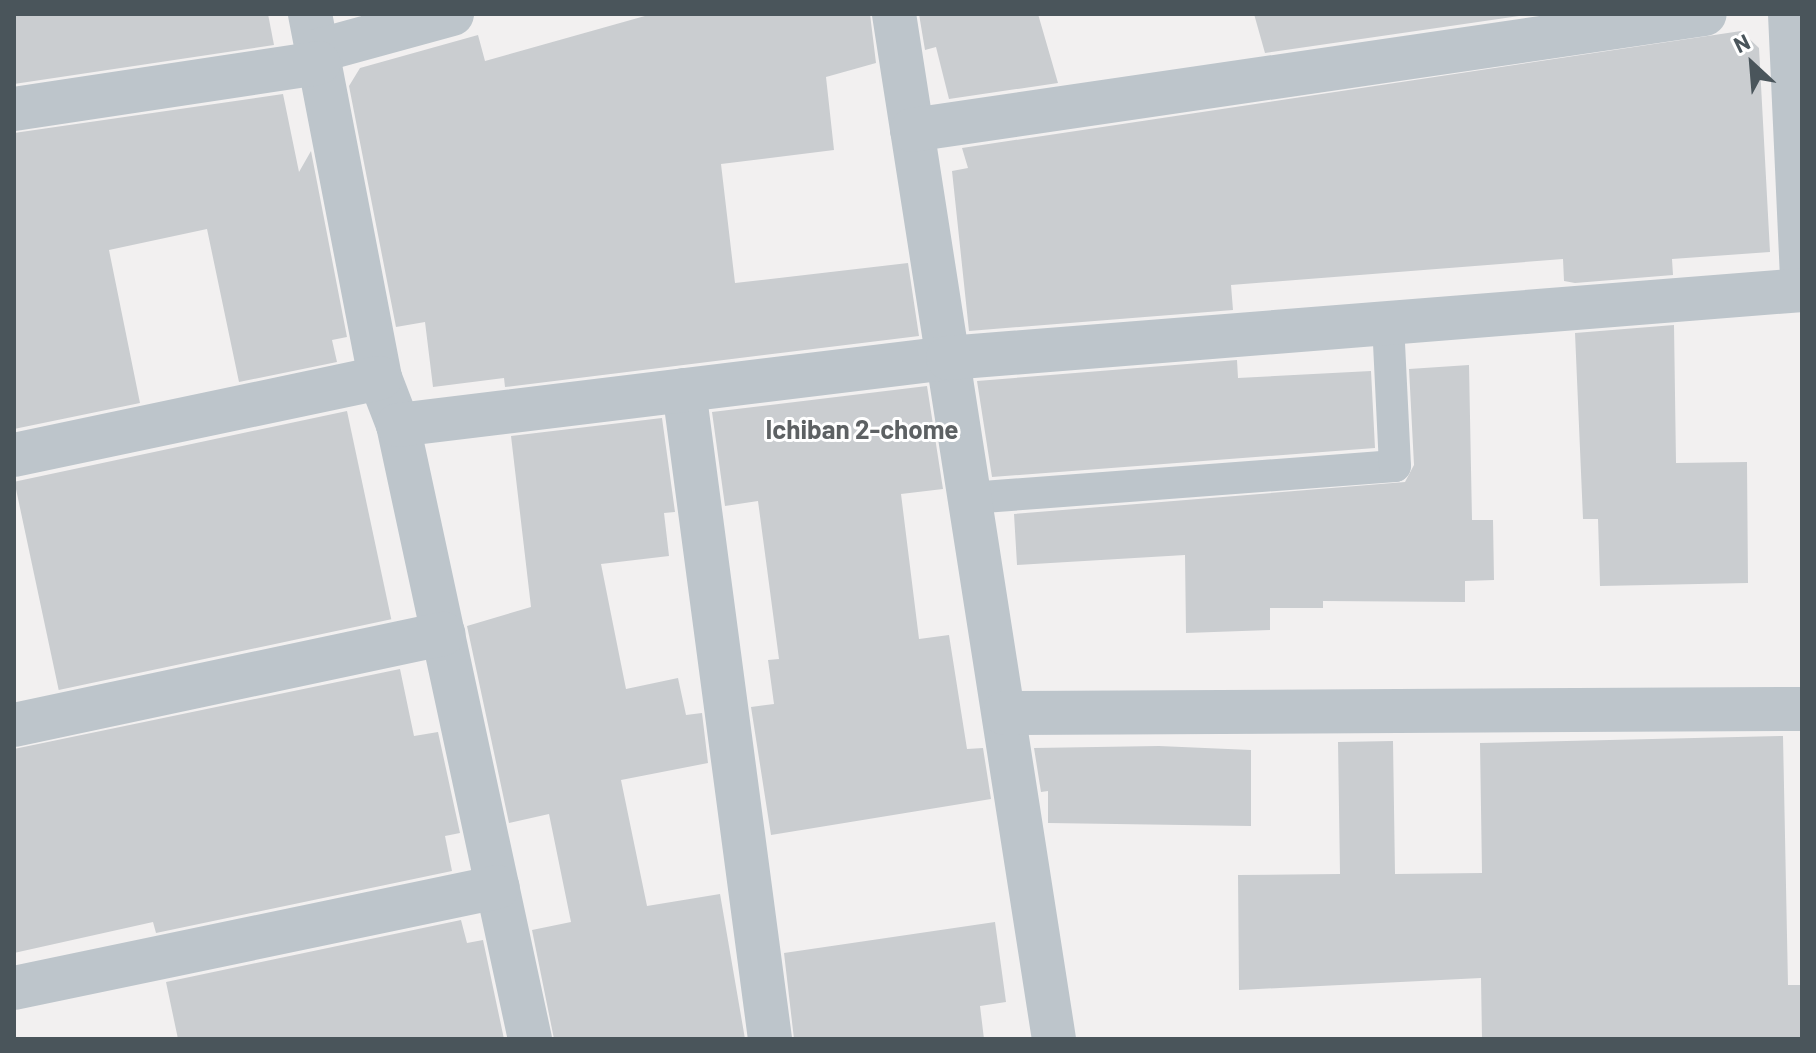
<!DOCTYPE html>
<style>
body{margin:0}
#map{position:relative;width:1816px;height:1053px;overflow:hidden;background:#f2f0f0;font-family:Barlow,sans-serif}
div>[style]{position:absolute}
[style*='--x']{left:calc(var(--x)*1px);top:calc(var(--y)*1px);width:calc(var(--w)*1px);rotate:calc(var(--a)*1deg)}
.building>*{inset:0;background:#cacdd0;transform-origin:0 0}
.service>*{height:32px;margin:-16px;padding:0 16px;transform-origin:16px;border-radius:16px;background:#bdc5cb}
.minor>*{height:44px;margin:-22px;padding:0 22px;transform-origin:22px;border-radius:22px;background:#bdc5cb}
span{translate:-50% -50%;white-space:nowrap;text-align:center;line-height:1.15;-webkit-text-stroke:6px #fff;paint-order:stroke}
.neighbourhood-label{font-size:26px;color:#5d6163;font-weight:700}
.frame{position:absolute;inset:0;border:16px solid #4a555b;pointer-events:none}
.north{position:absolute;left:1712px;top:24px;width:80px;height:80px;-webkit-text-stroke:6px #fff;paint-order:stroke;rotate:334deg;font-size:22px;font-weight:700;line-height:32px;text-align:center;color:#4a555b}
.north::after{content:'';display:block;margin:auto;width:28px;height:36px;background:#4a555b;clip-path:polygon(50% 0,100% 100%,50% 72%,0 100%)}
</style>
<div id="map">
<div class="building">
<i style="clip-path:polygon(14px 14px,268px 14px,274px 45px,14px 84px)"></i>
<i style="clip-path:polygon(652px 14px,870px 14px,876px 63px,826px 77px,834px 150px,721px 164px,735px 283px,908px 263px,919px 336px,505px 387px,504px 378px,433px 387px,425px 322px,396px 327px,349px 86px,360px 68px,478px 35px,485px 61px)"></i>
<i style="clip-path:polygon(919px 14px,1038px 14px,1058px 83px,949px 99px,936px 47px,925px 50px)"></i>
<i style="clip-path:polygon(1254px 14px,1532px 14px,1265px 53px)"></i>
<i style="clip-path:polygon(1741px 31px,1759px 48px,1770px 252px,1672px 259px,1673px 275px,1575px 283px,1564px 281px,1563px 259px,1231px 285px,1233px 310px,969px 331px,952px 171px,968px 168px,962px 148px)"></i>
<i style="clip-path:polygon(283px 94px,299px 172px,311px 151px,347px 337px,332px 340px,337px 362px,239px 382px,207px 229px,109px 250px,140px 403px,14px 429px,14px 133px)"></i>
<i style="clip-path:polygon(1674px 325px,1676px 463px,1747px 462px,1748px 583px,1600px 586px,1598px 519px,1583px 519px,1575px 333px)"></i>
<i style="clip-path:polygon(1237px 360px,1238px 378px,1371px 371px,1375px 448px,992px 477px,977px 381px)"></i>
<i style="clip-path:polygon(1469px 365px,1472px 520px,1493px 520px,1494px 580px,1465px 581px,1465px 602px,1323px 601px,1323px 608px,1270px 608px,1270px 630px,1186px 633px,1185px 555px,1017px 565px,1014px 514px,1405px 482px,1414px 465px,1409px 369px)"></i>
<i style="clip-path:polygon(927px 386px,943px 489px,901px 494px,919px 639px,949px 635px,967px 749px,983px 748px,991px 799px,771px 835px,751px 707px,774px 704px,768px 660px,779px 659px,758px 501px,725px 506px,712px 412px)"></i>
<i style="left:347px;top:411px;width:213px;height:340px;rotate:78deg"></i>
<i style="clip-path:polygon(662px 418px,675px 512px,664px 513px,669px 556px,601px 564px,626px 689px,678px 678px,686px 715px,702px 713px,708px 763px,621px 780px,647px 906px,720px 894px,745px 1039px,554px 1039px,532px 930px,571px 922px,549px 814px,509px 823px,467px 626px,531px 607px,511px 436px)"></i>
<i style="clip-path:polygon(400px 669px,414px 736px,438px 732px,460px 833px,445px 836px,452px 871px,156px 933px,153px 922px,14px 953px,14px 749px)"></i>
<i style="clip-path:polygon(1783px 736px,1788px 985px,1802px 985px,1802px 1039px,1482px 1039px,1481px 978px,1239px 990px,1238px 875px,1340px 874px,1338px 742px,1393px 741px,1395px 874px,1482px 873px,1480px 743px)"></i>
<i style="clip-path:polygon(1159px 746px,1251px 750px,1251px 826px,1048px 823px,1048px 791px,1041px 792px,1034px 748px)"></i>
<i style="clip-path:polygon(461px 920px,467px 943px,483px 940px,504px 1039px,178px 1039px,166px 982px)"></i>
<i style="clip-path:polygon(995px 922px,1006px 1002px,980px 1006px,984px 1039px,794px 1039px,784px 953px)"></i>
</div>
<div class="service">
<i style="--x:970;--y:498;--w:426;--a:-4.3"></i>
<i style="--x:1395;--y:466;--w:143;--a:-92.8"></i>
</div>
<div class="minor">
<i style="--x:310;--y:14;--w:371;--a:79.1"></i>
<i style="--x:380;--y:378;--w:50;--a:69"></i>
<i style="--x:398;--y:425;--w:628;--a:77.87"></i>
<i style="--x:894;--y:14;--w:1037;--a:81.13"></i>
<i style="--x:1790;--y:14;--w:264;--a:87.4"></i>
<i style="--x:317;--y:51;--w:140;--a:-15.3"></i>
<i style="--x:14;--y:109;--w:308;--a:-8.6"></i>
<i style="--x:912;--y:130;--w:801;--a:-8.32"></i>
<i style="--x:684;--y:390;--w:655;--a:82.45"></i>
<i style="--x:398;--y:425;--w:554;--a:-6.95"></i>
<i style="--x:948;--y:358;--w:857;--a:-4.55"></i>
<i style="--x:14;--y:455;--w:374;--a:-11.9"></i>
<i style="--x:1004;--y:713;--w:798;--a:-0.29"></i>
<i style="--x:14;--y:725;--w:439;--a:-12"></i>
<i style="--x:14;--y:988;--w:494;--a:-11.8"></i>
</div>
<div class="neighbourhood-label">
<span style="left:862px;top:429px">Ichiban 2-chome</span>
</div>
<div class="frame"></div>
<div class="north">N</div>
</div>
